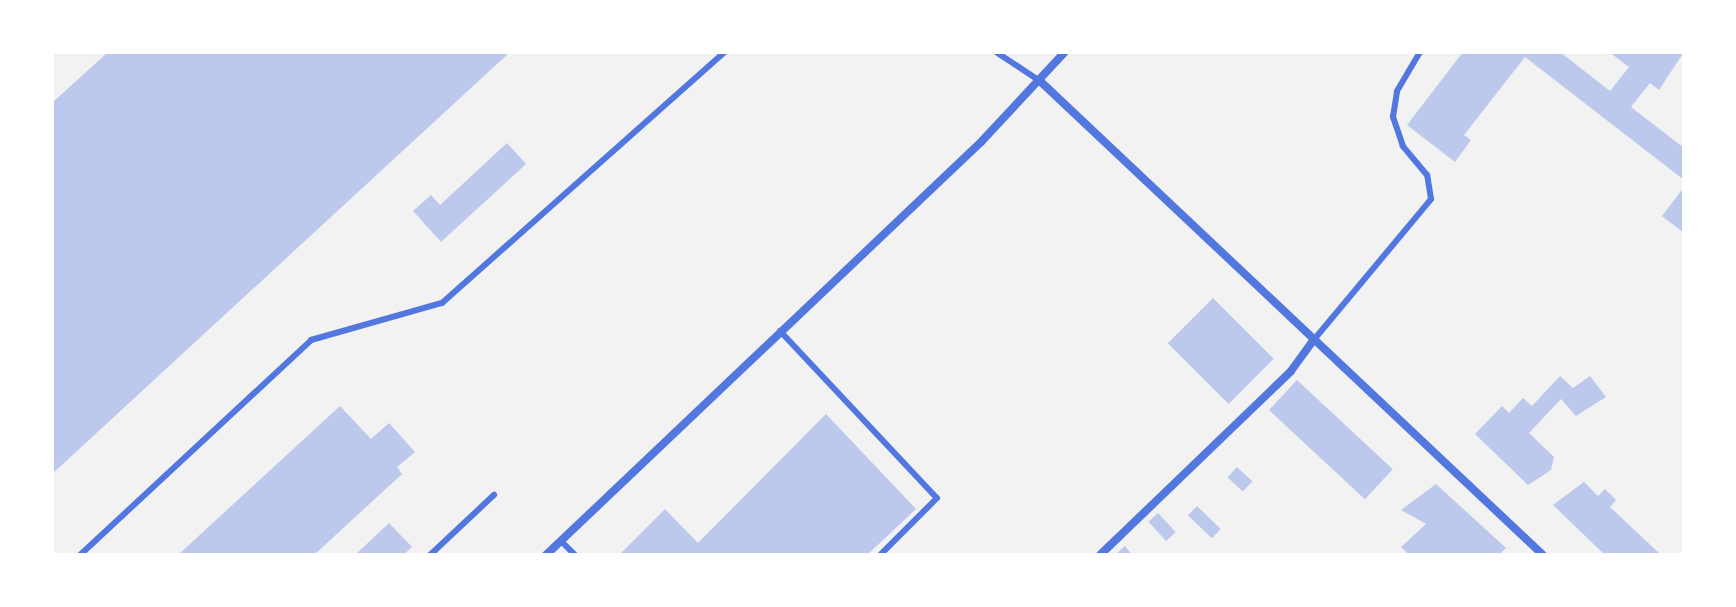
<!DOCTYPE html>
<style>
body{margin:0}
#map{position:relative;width:1736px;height:607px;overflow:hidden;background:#f2f2f2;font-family:Overpass,sans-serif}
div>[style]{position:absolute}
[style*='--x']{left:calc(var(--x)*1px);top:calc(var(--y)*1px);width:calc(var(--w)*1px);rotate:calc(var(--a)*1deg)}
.building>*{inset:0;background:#bdc9ec;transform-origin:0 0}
.service>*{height:6px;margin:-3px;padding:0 3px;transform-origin:3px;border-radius:3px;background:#5277de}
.minor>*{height:8px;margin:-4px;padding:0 4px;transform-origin:4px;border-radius:4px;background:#5277de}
span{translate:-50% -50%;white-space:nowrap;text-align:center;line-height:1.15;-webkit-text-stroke:8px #fff;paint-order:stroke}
.frame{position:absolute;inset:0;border:54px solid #fff;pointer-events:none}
</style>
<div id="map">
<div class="building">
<i style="clip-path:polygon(108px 52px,510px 52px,52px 474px,52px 103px)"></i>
<i style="clip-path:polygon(1463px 52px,1560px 52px,1610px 91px,1629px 67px,1609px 52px,1684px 52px,1659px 90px,1650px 83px,1631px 107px,1684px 148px,1684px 180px,1525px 57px,1464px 135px,1471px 140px,1455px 162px,1407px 125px)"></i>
<i style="clip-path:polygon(507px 143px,526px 164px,441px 242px,413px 211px,431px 195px,440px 205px)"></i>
<i style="clip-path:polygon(1684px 187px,1684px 233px,1662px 216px)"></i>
<i style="left:1213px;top:298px;width:86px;height:64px;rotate:45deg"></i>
<i style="clip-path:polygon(1560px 376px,1573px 388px,1590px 376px,1606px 397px,1576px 416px,1561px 399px,1529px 433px,1554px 457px,1551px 470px,1528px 485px,1475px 434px,1502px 406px,1509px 413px,1523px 398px,1532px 406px)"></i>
<i style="left:1297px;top:380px;width:131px;height:41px;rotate:43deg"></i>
<i style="clip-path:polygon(340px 406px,371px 439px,389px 423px,415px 452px,397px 467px,402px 474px,314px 555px,178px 555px)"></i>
<i style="clip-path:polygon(826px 414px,916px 509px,867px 555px,619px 555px,665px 509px,698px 543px)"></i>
<i style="left:1237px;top:467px;width:21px;height:14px;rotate:43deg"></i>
<i style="clip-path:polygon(1584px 482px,1598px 496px,1605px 489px,1616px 500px,1610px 507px,1660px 554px,1671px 555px,1605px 555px,1553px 505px)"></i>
<i style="clip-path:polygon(1436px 484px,1506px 548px,1499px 555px,1409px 555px,1401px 547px,1426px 524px,1401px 510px)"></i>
<i style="left:1197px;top:506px;width:33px;height:13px;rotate:44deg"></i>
<i style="left:1158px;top:513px;width:26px;height:13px;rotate:47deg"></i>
<i style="clip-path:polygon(389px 523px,412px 547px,403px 555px,355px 555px)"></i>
<i style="clip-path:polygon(1125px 546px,1132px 555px,1115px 555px)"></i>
</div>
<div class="service">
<i style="--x:996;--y:52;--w:53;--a:33.4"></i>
<i style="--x:780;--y:331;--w:229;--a:46.8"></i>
<i style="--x:937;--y:498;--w:81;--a:135"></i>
<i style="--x:1312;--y:342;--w:186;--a:-50.2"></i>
<i style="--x:1431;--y:199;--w:24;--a:-99"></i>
<i style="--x:1427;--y:175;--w:38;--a:-130"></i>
<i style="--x:1403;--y:146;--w:31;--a:-109"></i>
<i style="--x:1393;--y:117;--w:26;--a:-81"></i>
<i style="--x:1397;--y:91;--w:45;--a:-59.5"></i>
<i style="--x:561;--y:541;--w:20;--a:45"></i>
<i style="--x:80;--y:555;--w:316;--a:-42.9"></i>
<i style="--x:311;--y:340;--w:136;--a:-15.8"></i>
<i style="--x:442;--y:303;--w:378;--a:-41.6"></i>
<i style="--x:430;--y:555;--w:88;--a:-43.2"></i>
</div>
<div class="minor">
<i style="--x:1040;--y:81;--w:691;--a:43.3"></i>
<i style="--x:546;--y:555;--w:600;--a:-43.51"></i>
<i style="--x:981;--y:142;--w:123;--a:-47"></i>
<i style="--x:1100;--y:555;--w:265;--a:-43.9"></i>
<i style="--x:1291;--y:371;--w:36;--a:-54"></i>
</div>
<div class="frame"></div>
</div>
